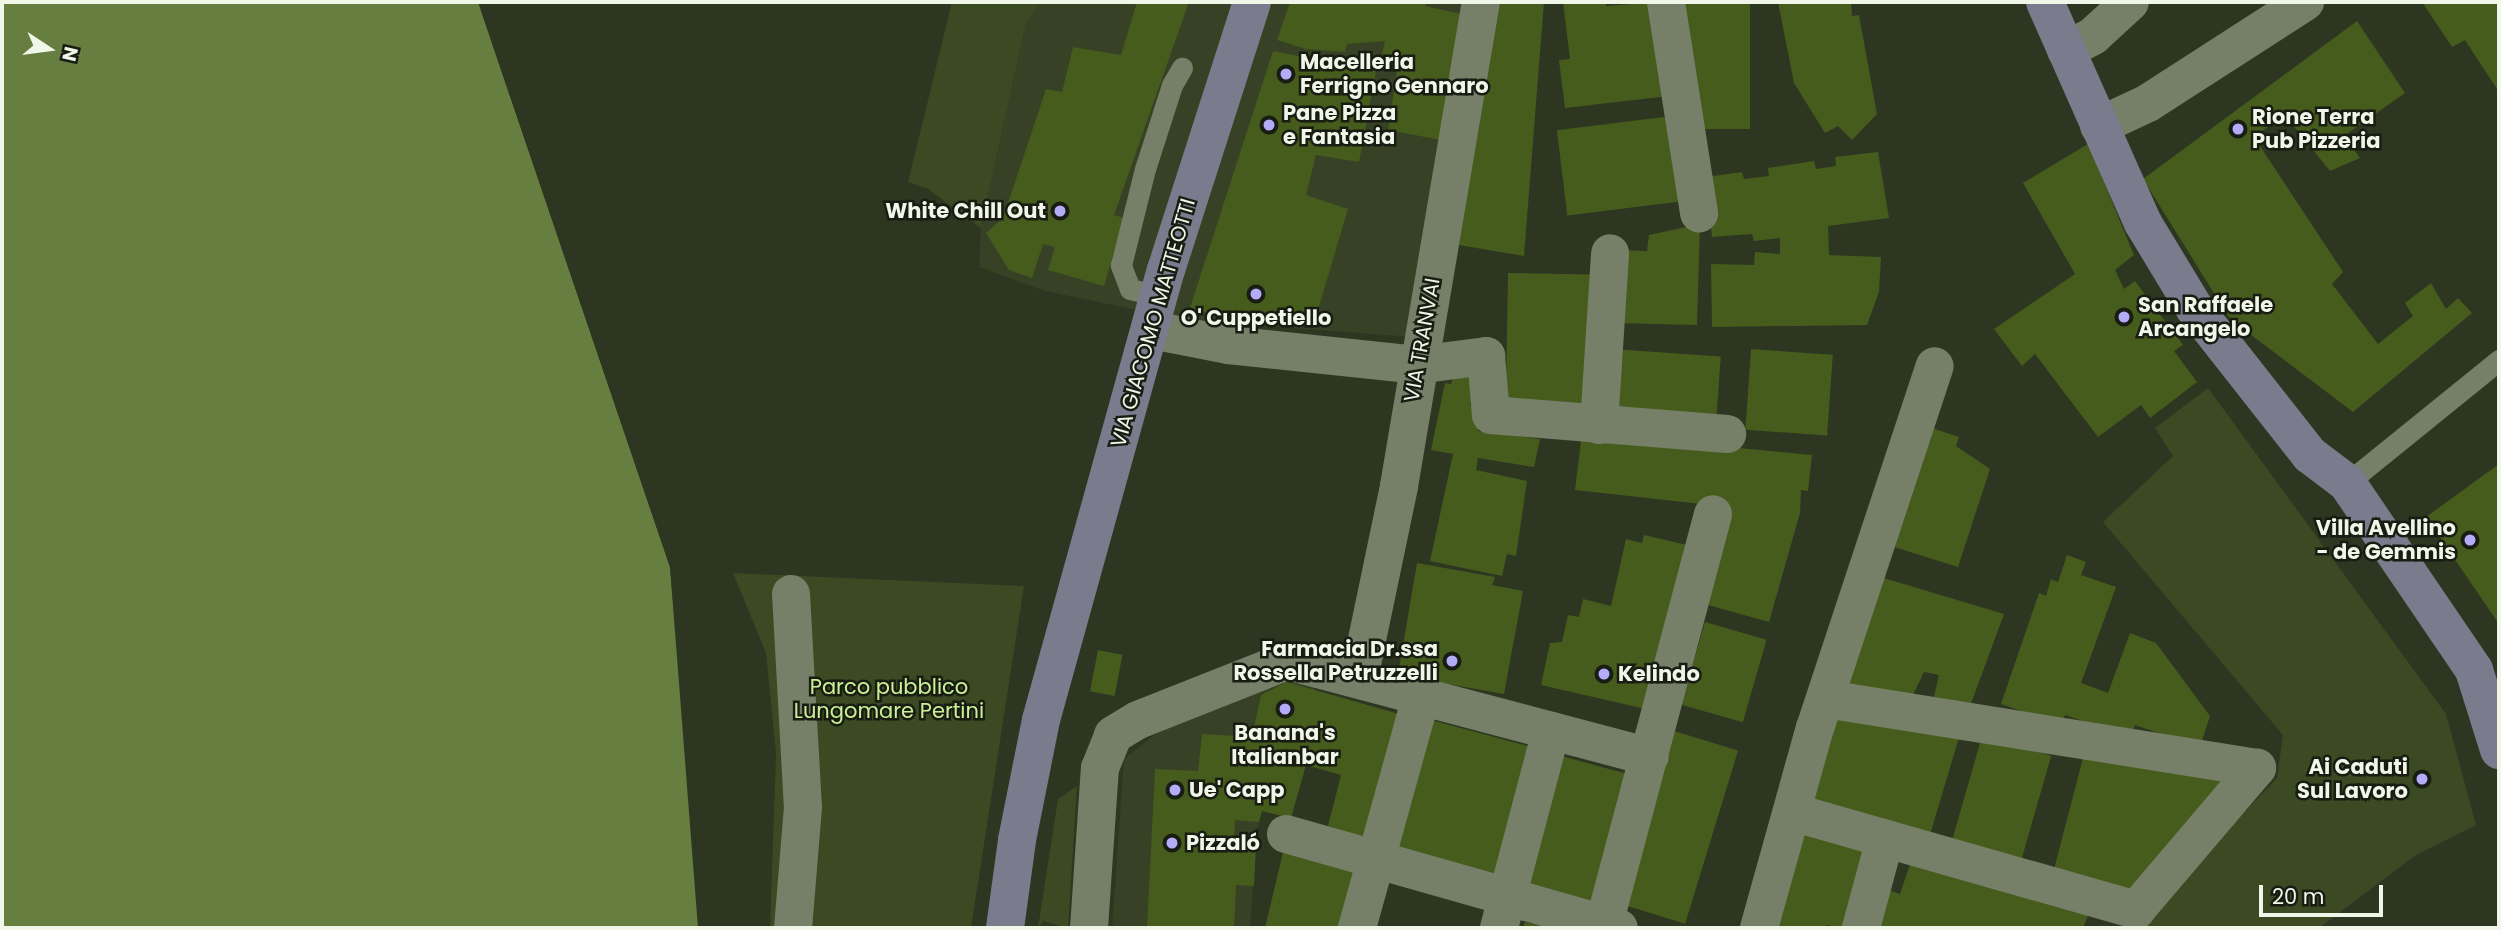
<!DOCTYPE html>
<meta charset="utf-8">
<style>
body{margin:0}
#map{position:relative;width:2501px;height:930px;overflow:hidden;background:#2d3621;font-family:Poppins,sans-serif}
div>[style]{position:absolute}
[style*='--x']{left:calc(var(--x)*1px);top:calc(var(--y)*1px);width:calc(var(--w)*1px);rotate:calc(var(--a)*1deg)}
.built>*{inset:0;background:#364125}
.green>*{inset:0;background:#3b4a22}
.water>*{inset:0;background:#667e3f}
.pier>*{inset:0;background:#2d3621}
.building>*{inset:0;background:#465c1d;transform-origin:0 0}
.lane>*{height:21px;margin:-10.5px;padding:0 10.5px;transform-origin:10.5px;border-radius:10.5px;background:#768069}
.street>*{height:38px;margin:-19px;padding:0 19px;transform-origin:19px;border-radius:19px;background:#768069}
.secondary>*{height:38px;margin:-19px;padding:0 19px;transform-origin:19px;border-radius:19px;background:#7a7b8c}
.dots>*{width:19px;height:19px;translate:-50% -50%;box-sizing:border-box;border:4px solid #181c12;border-radius:50%}
span{translate:-50% -50%;white-space:nowrap;text-align:center;line-height:1.15;-webkit-text-stroke:5px #181c12;paint-order:stroke}
.poi-label{font-size:21px;color:#f0f6e8;font-weight:700}
.left{translate:0 -50%;text-align:left}
.right{translate:-100% -50%;text-align:right}
.street-label{font-size:21px;color:#f0f6e8}
.park-label{font-size:21px;color:#cbef94}
.frame{position:absolute;inset:0;border:4px solid #f0f6e8;pointer-events:none}
.north{position:absolute;left:14px;top:14px;width:70px;height:70px;-webkit-text-stroke:5px #181c12;paint-order:stroke;rotate:103deg;font-size:19px;font-weight:700;line-height:28px;text-align:center;color:#f0f6e8}
.north::after{content:'';display:block;margin:auto;width:24px;height:32px;background:#f0f6e8;clip-path:polygon(50% 0,100% 100%,50% 72%,0 100%)}
.scale{position:absolute;left:2259px;top:885px;width:124px;height:32px;box-sizing:border-box;border:4px solid #f0f6e8;border-top:0;padding-left:9px;font-size:21px;line-height:24px;white-space:nowrap;color:#f0f6e8;-webkit-text-stroke:5px #181c12;paint-order:stroke}
</style>
<div id="map">
<div class="built">
<i style="clip-path:polygon(1040px 2px,1469px 2px,1412px 337px,1186px 320px,1045px 291px,979px 267px,981px 228px,1026px 24px)"></i>
<i style="clip-path:polygon(1281px 680px,1316px 685px,1298px 739px,1283px 739px,1258px 826px,1250px 928px,1112px 928px,1124px 759px,1157px 733px)"></i>
</div>
<div class="green">
<i style="clip-path:polygon(952px 2px,1040px 2px,1026px 24px,981px 228px,928px 189px,908px 182px)"></i>
<i style="clip-path:polygon(2208px 388px,2446px 714px,2476px 825px,2416px 855px,2319px 928px,2134px 928px,2277px 778px,2283px 735px,2103px 522px,2173px 456px,2155px 428px)"></i>
<i style="clip-path:polygon(733px 573px,1024px 586px,971px 928px,770px 928px,776px 754px,766px 653px)"></i>
<i style="clip-path:polygon(1077px 786px,1068px 928px,1043px 921px,1038px 928px,1058px 799px)"></i>
</div>
<div class="water">
<i style="clip-path:polygon(2px 2px,478px 2px,670px 567px,698px 928px,2px 928px)"></i>
</div>
<div class="pier">
<i style="clip-path:polygon(478px 2px,674px 566px,702px 928px,670px 567px)"></i>
</div>
<div class="building">
<i style="clip-path:polygon(1137px 2px,1189px 2px,1114px 215px,1124px 218px,1104px 286px,1048px 270px,1055px 247px,1043px 244px,1032px 278px,1009px 270px,986px 233px,1003px 218px,1046px 89px,1062px 92px,1073px 47px,1121px 55px)"></i>
<i style="clip-path:polygon(1290px 2px,1426px 2px,1425px 6px,1461px 14px,1441px 140px,1388px 130px,1399px 57px,1382px 54px,1385px 41px,1347px 44px,1345px 52px,1306px 49px,1277px 40px)"></i>
<i style="clip-path:polygon(1490px 2px,1544px 2px,1524px 256px,1447px 243px)"></i>
<i style="clip-path:polygon(1563px 2px,1606px 2px,1606px 6px,1658px 2px,1669px 96px,1565px 108px,1559px 60px,1570px 59px)"></i>
<i style="left:1678px;top:2px;width:72px;height:127px"></i>
<i style="clip-path:polygon(1778px 2px,1851px 2px,1852px 16px,1859px 15px,1877px 114px,1852px 140px,1838px 126px,1825px 133px,1794px 83px)"></i>
<i style="clip-path:polygon(2422px 2px,2499px 2px,2499px 92px,2465px 40px,2452px 47px)"></i>
<i style="clip-path:polygon(2357px 21px,2405px 93px,2344px 136px,2360px 158px,2330px 171px,2285px 115px,2254px 137px,2343px 272px,2332px 284px,2378px 344px,2413px 316px,2405px 303px,2431px 283px,2446px 309px,2458px 298px,2472px 313px,2353px 412px,2230px 319px,2143px 179px)"></i>
<i style="clip-path:polygon(1273px 51px,1376px 71px,1359px 162px,1316px 155px,1306px 195px,1348px 209px,1315px 320px,1189px 311px)"></i>
<i style="left:1672px;top:116px;width:86px;height:116px;rotate:83deg"></i>
<i style="clip-path:polygon(2088px 144px,2134px 255px,2115px 270px,2124px 289px,2135px 281px,2183px 345px,2174px 351px,2197px 382px,2150px 418px,2141px 405px,2098px 437px,2035px 354px,2022px 366px,1994px 329px,2075px 274px,2023px 183px)"></i>
<i style="clip-path:polygon(1878px 152px,1889px 218px,1828px 226px,1829px 255px,1881px 257px,1879px 292px,1867px 325px,1712px 327px,1711px 264px,1754px 265px,1755px 252px,1780px 254px,1780px 238px,1754px 241px,1752px 234px,1712px 237px,1706px 177px,1742px 172px,1744px 179px,1769px 176px,1768px 168px,1814px 161px,1816px 169px,1836px 166px,1835px 157px)"></i>
<i style="clip-path:polygon(1700px 224px,1697px 325px,1615px 323px,1618px 250px,1647px 251px,1649px 235px)"></i>
<i style="left:1508px;top:273px;width:87px;height:132px;rotate:1deg"></i>
<i style="left:1612px;top:349px;width:109px;height:69px;rotate:4deg"></i>
<i style="left:1751px;top:349px;width:82px;height:81px;rotate:4deg"></i>
<i style="clip-path:polygon(1454px 373px,1476px 378px,1470px 405px,1484px 408px,1478px 431px,1540px 439px,1534px 467px,1478px 458px,1476px 470px,1527px 481px,1516px 556px,1507px 554px,1502px 576px,1430px 561px,1453px 454px,1431px 450px,1445px 383px,1451px 384px)"></i>
<i style="clip-path:polygon(1926px 426px,1959px 437px,1956px 446px,1990px 469px,1958px 567px,1888px 545px)"></i>
<i style="clip-path:polygon(1582px 433px,1812px 455px,1808px 491px,1801px 490px,1800px 513px,1769px 622px,1701px 603px,1728px 507px,1575px 490px)"></i>
<i style="clip-path:polygon(2499px 464px,2499px 624px,2426px 517px)"></i>
<i style="clip-path:polygon(1644px 535px,1687px 545px,1650px 710px,1541px 685px,1550px 643px,1562px 642px,1568px 615px,1579px 617px,1583px 599px,1611px 606px,1626px 539px,1642px 543px)"></i>
<i style="clip-path:polygon(2067px 555px,2086px 562px,2081px 575px,2116px 587px,2081px 683px,2108px 693px,2130px 633px,2156px 643px,2210px 716px,2200px 747px,2135px 725px,2131px 737px,2065px 715px,2061px 725px,2001px 704px,2039px 593px,2046px 596px,2051px 579px,2058px 582px)"></i>
<i style="clip-path:polygon(1417px 563px,1495px 577px,1492px 585px,1523px 591px,1504px 694px,1398px 675px)"></i>
<i style="clip-path:polygon(1877px 576px,2004px 614px,1969px 709px,1933px 701px,1939px 675px,1924px 672px,1911px 699px,1845px 690px)"></i>
<i style="left:1705px;top:622px;width:64px;height:86px;rotate:16deg"></i>
<i style="left:1098px;top:650px;width:25px;height:42px;rotate:11deg"></i>
<i style="clip-path:polygon(1287px 682px,1399px 714px,1364px 838px,1328px 826px,1341px 775px,1306px 765px,1291px 818px,1262px 811px,1259px 822px,1235px 820px,1234px 842px,1256px 843px,1254px 886px,1236px 885px,1234px 928px,1147px 928px,1155px 769px,1198px 771px,1202px 734px,1252px 737px,1261px 695px)"></i>
<i style="clip-path:polygon(1835px 712px,1961px 731px,1929px 838px,1809px 806px)"></i>
<i style="left:1427px;top:719px;width:113px;height:132px;rotate:15deg"></i>
<i style="left:1674px;top:731px;width:67px;height:181px;rotate:17deg"></i>
<i style="left:1982px;top:736px;width:72px;height:111px;rotate:16deg"></i>
<i style="clip-path:polygon(2084px 754px,2233px 783px,2137px 899px,2052px 877px)"></i>
<i style="left:1561px;top:756px;width:73px;height:133px;rotate:15deg"></i>
<i style="clip-path:polygon(1792px 821px,1868px 844px,1843px 928px,1826px 925px,1825px 928px,1777px 928px)"></i>
<i style="clip-path:polygon(1283px 852px,1355px 868px,1341px 928px,1265px 928px)"></i>
<i style="clip-path:polygon(1911px 861px,2089px 913px,2083px 928px,1879px 928px,1888px 890px,1900px 894px)"></i>
<i style="clip-path:polygon(1525px 922px,1547px 927px,1547px 928px,1523px 928px)"></i>
</div>
<div class="lane">
<i style="--x:1160;--y:296;--w:31;--a:-167"></i>
<i style="--x:1130;--y:289;--w:26;--a:-111"></i>
<i style="--x:1121;--y:265;--w:99;--a:-76"></i>
<i style="--x:1145;--y:169;--w:88;--a:-72.2"></i>
<i style="--x:1172;--y:85;--w:20;--a:-60"></i>
<i style="--x:2347;--y:483;--w:196;--a:-39"></i>
</div>
<div class="street">
<i style="--x:1666;--y:2;--w:214;--a:81.1"></i>
<i style="--x:2066;--y:50;--w:30;--a:-27"></i>
<i style="--x:2093;--y:36;--w:50;--a:-42.6"></i>
<i style="--x:2099;--y:126;--w:54;--a:-25.1"></i>
<i style="--x:2148;--y:103;--w:187;--a:-32.8"></i>
<i style="--x:1152;--y:330;--w:77;--a:11.2"></i>
<i style="--x:1228;--y:345;--w:190;--a:6"></i>
<i style="--x:1417;--y:365;--w:70;--a:-7.4"></i>
<i style="--x:1486;--y:356;--w:59;--a:85.2"></i>
<i style="--x:1491;--y:415;--w:237;--a:4.6"></i>
<i style="--x:1599;--y:425;--w:172;--a:-86.3"></i>
<i style="--x:791;--y:594;--w:213;--a:86.8"></i>
<i style="--x:803;--y:807;--w:121;--a:94.7"></i>
<i style="--x:1359;--y:678;--w:196;--a:-78.2"></i>
<i style="--x:1399;--y:486;--w:491;--a:-80.4"></i>
<i style="--x:1792;--y:812;--w:358;--a:15.9"></i>
<i style="--x:2136;--y:910;--w:187;--a:-49.6"></i>
<i style="--x:2257;--y:768;--w:437;--a:-170.9"></i>
<i style="--x:1286;--y:834;--w:346;--a:15.8"></i>
<i style="--x:1604;--y:924;--w:424;--a:-75.1"></i>
<i style="--x:1089;--y:928;--w:160;--a:-86.1"></i>
<i style="--x:1100;--y:768;--w:35;--a:-68"></i>
<i style="--x:1113;--y:735;--w:29;--a:-31"></i>
<i style="--x:1138;--y:720;--w:160;--a:-21.6"></i>
<i style="--x:1287;--y:661;--w:375;--a:14.8"></i>
<i style="--x:1357;--y:928;--w:243;--a:-74.5"></i>
<i style="--x:1499;--y:928;--w:204;--a:-75.2"></i>
<i style="--x:1759;--y:928;--w:208;--a:-74.4"></i>
<i style="--x:1815;--y:728;--w:381;--a:-71.7"></i>
<i style="--x:1861;--y:928;--w:92;--a:-74.9"></i>
</div>
<div class="secondary">
<i style="--x:2045;--y:2;--w:242;--a:66.1"></i>
<i style="--x:2143;--y:223;--w:100;--a:58.8"></i>
<i style="--x:2195;--y:309;--w:186;--a:51.8"></i>
<i style="--x:2310;--y:455;--w:46;--a:37.1"></i>
<i style="--x:2347;--y:483;--w:226;--a:55.8"></i>
<i style="--x:2474;--y:670;--w:84;--a:72.6"></i>
<i style="--x:1005;--y:928;--w:89;--a:-82.2"></i>
<i style="--x:1017;--y:840;--w:122;--a:-78.7"></i>
<i style="--x:1041;--y:720;--w:467;--a:-74.5"></i>
<i style="--x:1166;--y:270;--w:281;--a:-72.2"></i>
</div>
<div class="dots">
<i style="left:1286px;top:74px;background:#b4acf9"></i>
<i style="left:1269px;top:125px;background:#b4acf9"></i>
<i style="left:2238px;top:129px;background:#b4acf9"></i>
<i style="left:1060px;top:211px;background:#b4acf9"></i>
<i style="left:1256px;top:294px;background:#b4acf9"></i>
<i style="left:2124px;top:317px;background:#b4acf9"></i>
<i style="left:2470px;top:540px;background:#b4acf9"></i>
<i style="left:1452px;top:661px;background:#b4acf9"></i>
<i style="left:1604px;top:674px;background:#b4acf9"></i>
<i style="left:1285px;top:709px;background:#b4acf9"></i>
<i style="left:2422px;top:779px;background:#b4acf9"></i>
<i style="left:1175px;top:790px;background:#b4acf9"></i>
<i style="left:1172px;top:843px;background:#b4acf9"></i>
</div>
<div class="poi-label">
<span class="left" style="left:1300px;top:74px">Macelleria<br>Ferrigno Gennaro</span>
<span class="left" style="left:1283px;top:125px">Pane Pizza<br>e Fantasia</span>
<span class="left" style="left:2252px;top:129px">Rione Terra<br>Pub Pizzeria</span>
<span class="right" style="left:1046px;top:211px">White Chill Out</span>
<span class="left" style="left:2138px;top:317px">San Raffaele<br>Arcangelo</span>
<span style="left:1256px;top:318px">O' Cuppetiello</span>
<span class="right" style="left:2456px;top:540px">Villa Avellino<br>- de Gemmis</span>
<span class="right" style="left:1438px;top:661px">Farmacia Dr.ssa<br>Rossella Petruzzelli</span>
<span class="left" style="left:1618px;top:674px">Kelindo</span>
<span style="left:1285px;top:745px">Banana's<br>Italianbar</span>
<span class="right" style="left:2408px;top:779px">Ai Caduti<br>Sul Lavoro</span>
<span class="left" style="left:1189px;top:790px">Ue' Capp</span>
<span class="left" style="left:1186px;top:843px">Pizzaló</span>
</div>
<div class="street-label">
<span style="left:1153px;top:323px;rotate:-74deg">VIA GIACOMO MATTEOTTI</span>
<span style="left:1422px;top:340px;rotate:-80deg">VIA TRANVAI</span>
</div>
<div class="park-label">
<span style="left:889px;top:699px">Parco pubblico<br>Lungomare Pertini</span>
</div>
<div class="frame"></div>
<div class="north">N</div>
<div class="scale">20 m</div>
</div>
